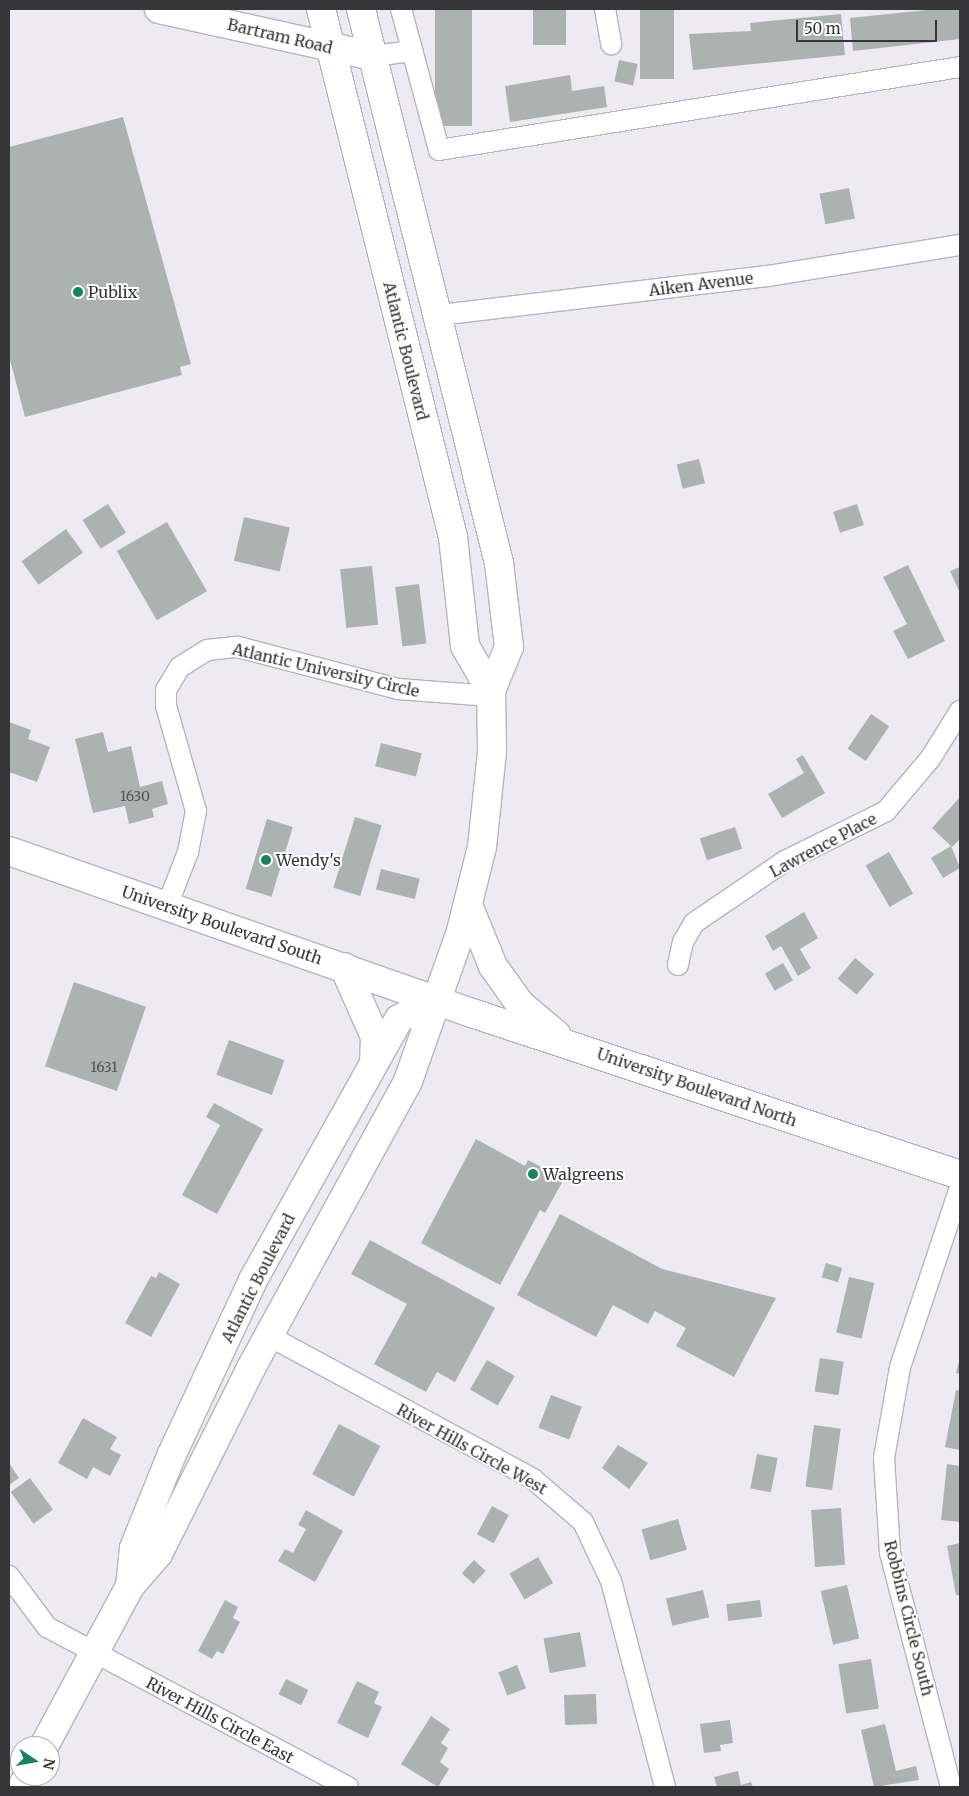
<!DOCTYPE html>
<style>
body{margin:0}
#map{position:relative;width:969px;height:1796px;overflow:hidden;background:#edeaf4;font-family:Merriweather,serif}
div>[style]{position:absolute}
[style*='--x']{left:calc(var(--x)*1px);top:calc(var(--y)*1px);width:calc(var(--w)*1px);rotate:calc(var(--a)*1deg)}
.building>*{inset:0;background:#aab3af;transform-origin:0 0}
.roads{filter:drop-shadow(1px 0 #b6b4bc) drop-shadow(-1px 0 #b6b4bc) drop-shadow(0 1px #b6b4bc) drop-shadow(0 -1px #b6b4bc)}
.street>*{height:20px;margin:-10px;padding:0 10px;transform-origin:10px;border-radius:10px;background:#fff}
.secondary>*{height:28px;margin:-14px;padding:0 14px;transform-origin:14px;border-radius:14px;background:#fff}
.primary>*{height:28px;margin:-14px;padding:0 14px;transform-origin:14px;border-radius:14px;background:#fff}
.dots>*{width:14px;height:14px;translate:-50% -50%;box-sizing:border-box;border:2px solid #fff;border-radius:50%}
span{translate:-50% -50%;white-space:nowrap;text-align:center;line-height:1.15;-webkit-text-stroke:4px #fff;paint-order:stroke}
.number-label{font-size:14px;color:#535556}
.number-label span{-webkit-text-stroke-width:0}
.street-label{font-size:16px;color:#363639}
.poi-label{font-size:16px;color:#363639}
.left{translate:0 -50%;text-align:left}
.frame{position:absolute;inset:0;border:10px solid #363639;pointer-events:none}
.north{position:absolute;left:10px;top:1736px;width:50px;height:50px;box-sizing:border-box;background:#fff;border:1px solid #afafb0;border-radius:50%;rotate:102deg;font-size:14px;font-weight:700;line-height:20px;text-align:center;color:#363639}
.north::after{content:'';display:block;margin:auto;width:18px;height:22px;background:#17825e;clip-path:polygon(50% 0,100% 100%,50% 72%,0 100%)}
.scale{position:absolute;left:796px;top:20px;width:141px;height:22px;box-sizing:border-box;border:2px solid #363639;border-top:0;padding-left:6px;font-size:15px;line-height:18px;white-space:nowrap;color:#363639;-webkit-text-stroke:4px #fff;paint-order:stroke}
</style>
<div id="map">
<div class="building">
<i style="left:435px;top:9px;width:37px;height:117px"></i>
<i style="left:533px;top:9px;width:33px;height:36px"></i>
<i style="left:640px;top:9px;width:34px;height:70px"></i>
<i style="clip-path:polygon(936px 9px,960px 9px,960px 39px,853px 51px,850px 18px)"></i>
<i style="clip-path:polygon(841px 14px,845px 55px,693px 70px,689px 34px,751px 31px,750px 23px)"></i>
<i style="left:619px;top:60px;width:19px;height:22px;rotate:12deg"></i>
<i style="clip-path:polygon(570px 75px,572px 91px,604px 86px,607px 107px,510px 122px,505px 86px)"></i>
<i style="clip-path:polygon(123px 117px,191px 364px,180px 367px,182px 375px,25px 417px,9px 356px,9px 147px)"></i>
<i style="left:849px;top:188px;width:31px;height:30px;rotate:79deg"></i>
<i style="left:699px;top:459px;width:25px;height:23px;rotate:76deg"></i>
<i style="left:108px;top:504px;width:34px;height:30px;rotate:58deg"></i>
<i style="left:857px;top:504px;width:22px;height:25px;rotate:72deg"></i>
<i style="left:244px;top:517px;width:47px;height:45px;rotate:13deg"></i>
<i style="left:167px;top:522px;width:80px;height:58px;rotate:60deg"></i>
<i style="left:66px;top:529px;width:29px;height:55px;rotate:54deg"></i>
<i style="clip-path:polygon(908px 565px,945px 641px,908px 659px,893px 631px,907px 624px,883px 577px)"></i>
<i style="left:372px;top:566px;width:59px;height:32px;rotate:84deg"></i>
<i style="clip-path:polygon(960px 567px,960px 593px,950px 571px)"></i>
<i style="left:419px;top:584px;width:60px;height:24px;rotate:83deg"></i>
<i style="left:871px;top:714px;width:22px;height:42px;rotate:34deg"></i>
<i style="clip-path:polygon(9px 722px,31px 730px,28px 739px,50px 747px,37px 782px,9px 772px)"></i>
<i style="clip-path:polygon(103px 732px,108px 752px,131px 746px,140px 787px,162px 781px,168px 804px,152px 809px,154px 817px,129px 824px,125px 806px,93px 813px,75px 739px)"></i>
<i style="left:381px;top:743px;width:42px;height:24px;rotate:14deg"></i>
<i style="clip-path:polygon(803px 755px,825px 793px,782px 818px,768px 794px,804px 773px,796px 759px)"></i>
<i style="clip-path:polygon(960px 797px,960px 839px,952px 847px,932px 828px)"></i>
<i style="left:355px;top:817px;width:28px;height:74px;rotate:17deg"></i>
<i style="left:267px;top:819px;width:27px;height:73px;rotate:17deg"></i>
<i style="left:735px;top:827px;width:23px;height:37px;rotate:72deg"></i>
<i style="clip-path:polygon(951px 846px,960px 868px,943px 878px,931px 858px)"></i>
<i style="left:889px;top:852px;width:48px;height:27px;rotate:60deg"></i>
<i style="left:381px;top:869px;width:40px;height:21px;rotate:14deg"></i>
<i style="clip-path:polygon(804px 912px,818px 938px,800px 949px,811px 968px,798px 976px,781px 946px,773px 951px,765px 936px)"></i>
<i style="left:855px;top:958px;width:25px;height:27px;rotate:40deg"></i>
<i style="left:783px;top:963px;width:20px;height:21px;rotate:60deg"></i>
<i style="left:74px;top:982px;width:76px;height:89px;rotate:19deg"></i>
<i style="left:229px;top:1040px;width:59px;height:37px;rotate:20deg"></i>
<i style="clip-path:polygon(214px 1103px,263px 1129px,217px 1214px,182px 1195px,220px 1125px,206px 1117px)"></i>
<i style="clip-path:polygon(476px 1139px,525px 1166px,528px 1160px,564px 1179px,545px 1213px,540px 1210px,500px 1285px,421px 1243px)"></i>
<i style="clip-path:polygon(560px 1214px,662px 1269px,776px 1298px,734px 1377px,676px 1346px,686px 1328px,655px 1311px,648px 1324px,613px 1305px,596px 1337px,517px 1295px)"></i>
<i style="clip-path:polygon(370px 1240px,495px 1308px,455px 1382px,437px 1372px,426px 1392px,374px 1364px,407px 1304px,351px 1274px)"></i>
<i style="left:826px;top:1263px;width:17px;height:15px;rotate:17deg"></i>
<i style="clip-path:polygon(159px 1272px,180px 1284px,151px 1337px,125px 1323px,151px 1276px,156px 1278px)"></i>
<i style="left:849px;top:1277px;width:26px;height:57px;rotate:13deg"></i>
<i style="left:820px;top:1358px;width:24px;height:34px;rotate:9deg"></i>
<i style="clip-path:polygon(960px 1358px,960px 1374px,956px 1373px)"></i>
<i style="left:487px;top:1360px;width:32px;height:34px;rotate:30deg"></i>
<i style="clip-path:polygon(956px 1390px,960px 1391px,960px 1450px,945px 1447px)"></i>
<i style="left:551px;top:1395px;width:33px;height:35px;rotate:21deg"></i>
<i style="clip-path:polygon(83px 1418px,117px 1437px,110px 1449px,121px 1455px,110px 1476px,93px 1467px,87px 1479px,58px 1463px)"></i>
<i style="left:339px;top:1424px;width:47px;height:57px;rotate:28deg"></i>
<i style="left:814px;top:1425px;width:27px;height:62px;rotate:8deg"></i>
<i style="clip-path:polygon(618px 1445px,648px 1463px,629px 1489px,602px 1468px)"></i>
<i style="left:757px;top:1454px;width:21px;height:35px;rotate:11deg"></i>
<i style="clip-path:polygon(9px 1463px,19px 1478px,9px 1485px)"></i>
<i style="clip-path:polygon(947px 1464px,960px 1466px,960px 1522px,941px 1520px)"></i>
<i style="left:30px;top:1478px;width:39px;height:24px;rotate:54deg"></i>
<i style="left:492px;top:1506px;width:19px;height:32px;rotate:28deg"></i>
<i style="left:841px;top:1508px;width:57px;height:30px;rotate:86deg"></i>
<i style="clip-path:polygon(306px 1510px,343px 1531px,315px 1582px,278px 1561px,285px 1549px,293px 1553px,306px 1529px,298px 1525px)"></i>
<i style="left:678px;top:1519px;width:32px;height:38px;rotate:74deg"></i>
<i style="clip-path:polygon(960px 1543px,960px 1595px,956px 1595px,947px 1546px)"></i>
<i style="left:538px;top:1557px;width:30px;height:33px;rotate:60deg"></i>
<i style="left:474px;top:1560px;width:16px;height:18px;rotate:43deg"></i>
<i style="left:847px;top:1585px;width:55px;height:27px;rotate:77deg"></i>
<i style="left:703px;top:1590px;width:28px;height:38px;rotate:77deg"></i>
<i style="clip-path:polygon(225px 1600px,238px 1607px,233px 1618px,240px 1622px,223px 1654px,217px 1651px,212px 1659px,198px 1651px)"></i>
<i style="left:760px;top:1600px;width:17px;height:34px;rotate:83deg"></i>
<i style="left:580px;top:1632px;width:35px;height:37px;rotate:80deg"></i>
<i style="left:871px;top:1659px;width:50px;height:33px;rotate:81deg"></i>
<i style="left:517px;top:1665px;width:25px;height:20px;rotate:69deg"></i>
<i style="left:286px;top:1679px;width:25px;height:17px;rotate:26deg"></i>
<i style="clip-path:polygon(357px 1681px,379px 1692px,374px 1703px,382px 1707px,368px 1738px,337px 1723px)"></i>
<i style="left:596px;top:1694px;width:30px;height:32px;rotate:88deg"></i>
<i style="clip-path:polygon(431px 1716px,450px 1729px,441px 1743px,448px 1748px,440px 1762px,449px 1769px,438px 1787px,401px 1764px)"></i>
<i style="clip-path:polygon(730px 1720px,733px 1743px,720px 1745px,721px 1751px,704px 1753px,700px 1724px)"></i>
<i style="clip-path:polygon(885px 1724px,896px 1771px,916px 1766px,919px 1780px,874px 1787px,861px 1730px)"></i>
<i style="clip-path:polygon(738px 1771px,741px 1785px,751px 1782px,753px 1787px,717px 1787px,714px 1777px)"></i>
</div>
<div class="roads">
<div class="street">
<i style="--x:401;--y:9;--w:146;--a:74.9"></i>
<i style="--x:439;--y:150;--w:528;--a:-9.05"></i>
<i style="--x:605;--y:9;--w:36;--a:80"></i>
<i style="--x:372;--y:56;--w:41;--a:-7"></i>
<i style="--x:440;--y:315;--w:330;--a:-6.8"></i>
<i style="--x:768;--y:276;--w:194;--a:-9.2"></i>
<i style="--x:167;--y:906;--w:58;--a:-68.7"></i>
<i style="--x:188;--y:852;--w:42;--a:-79"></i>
<i style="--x:196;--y:811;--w:109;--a:-105.9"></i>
<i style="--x:166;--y:706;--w:16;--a:-90"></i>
<i style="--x:166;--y:690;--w:27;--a:-59"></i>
<i style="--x:180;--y:667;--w:32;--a:-32"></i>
<i style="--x:207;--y:650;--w:31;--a:-6"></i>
<i style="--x:238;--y:647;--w:165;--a:14.7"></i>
<i style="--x:398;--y:689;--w:93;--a:4.3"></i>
<i style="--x:678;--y:965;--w:24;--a:-78"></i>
<i style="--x:683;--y:942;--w:22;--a:-60"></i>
<i style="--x:694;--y:923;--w:110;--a:-34.3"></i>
<i style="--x:785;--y:861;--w:113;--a:-26.3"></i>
<i style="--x:886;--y:811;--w:68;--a:-49.8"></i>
<i style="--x:930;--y:759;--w:57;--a:-58"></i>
<i style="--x:269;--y:1336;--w:300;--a:28.4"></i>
<i style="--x:533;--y:1479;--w:66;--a:40.7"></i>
<i style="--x:583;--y:1522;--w:65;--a:64.6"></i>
<i style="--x:611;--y:1581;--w:213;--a:75.3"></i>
<i style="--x:9;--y:1576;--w:64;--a:53.3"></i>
<i style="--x:47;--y:1627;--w:341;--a:28"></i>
<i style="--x:951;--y:1787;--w:242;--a:-104.6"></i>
<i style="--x:890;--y:1553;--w:95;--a:-93.6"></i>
<i style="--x:884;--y:1458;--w:92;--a:-80"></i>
<i style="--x:900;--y:1367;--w:189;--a:-71.5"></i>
</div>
<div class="secondary">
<i style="--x:159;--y:9;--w:218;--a:12.4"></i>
</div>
<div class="primary">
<i style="--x:321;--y:9;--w:544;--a:75.96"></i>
<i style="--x:453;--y:537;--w:110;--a:83.7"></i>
<i style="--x:465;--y:646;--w:52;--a:60"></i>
<i style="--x:9;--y:851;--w:494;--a:19.3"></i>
<i style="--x:475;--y:1014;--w:511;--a:18.36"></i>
<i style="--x:468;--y:905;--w:66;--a:67.7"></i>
<i style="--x:493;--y:966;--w:47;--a:54.6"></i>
<i style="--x:520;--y:1004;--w:48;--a:40"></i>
<i style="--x:344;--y:967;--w:77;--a:66.1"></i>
<i style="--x:375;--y:1037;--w:25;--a:92"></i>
<i style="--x:130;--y:1586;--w:38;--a:-84"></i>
<i style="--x:134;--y:1548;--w:101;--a:-68"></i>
<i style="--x:172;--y:1454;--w:192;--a:-65"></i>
<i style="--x:253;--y:1280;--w:299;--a:-60.8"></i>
<i style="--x:399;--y:1019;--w:40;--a:-28"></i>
<i style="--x:44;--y:1746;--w:182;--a:-61.7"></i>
<i style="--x:130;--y:1586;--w:43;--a:-48.8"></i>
<i style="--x:158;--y:1554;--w:208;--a:-63.4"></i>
<i style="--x:251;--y:1368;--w:327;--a:-61.3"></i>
<i style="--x:408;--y:1081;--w:159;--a:-70.5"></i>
<i style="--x:461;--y:931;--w:87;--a:-76"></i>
<i style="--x:482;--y:847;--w:96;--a:-84"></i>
<i style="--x:492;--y:752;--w:61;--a:-90.9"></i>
<i style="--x:491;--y:691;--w:48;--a:-67.8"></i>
<i style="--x:509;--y:647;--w:85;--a:-96.8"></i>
<i style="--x:499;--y:563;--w:571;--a:-103.99"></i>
<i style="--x:22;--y:1787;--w:13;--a:-61"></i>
</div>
</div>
<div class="dots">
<i style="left:78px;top:292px;background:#17825e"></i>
<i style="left:266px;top:860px;background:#17825e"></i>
<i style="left:533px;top:1174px;background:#17825e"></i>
</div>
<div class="number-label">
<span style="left:135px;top:796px">1630</span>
<span style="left:104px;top:1067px">1631</span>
</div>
<div class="street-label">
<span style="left:280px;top:36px;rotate:13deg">Bartram Road</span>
<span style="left:701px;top:284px;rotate:-7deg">Aiken Avenue</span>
<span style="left:406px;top:351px;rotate:76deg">Atlantic Boulevard</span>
<span style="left:326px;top:670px;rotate:13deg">Atlantic University Circle</span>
<span style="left:823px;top:845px;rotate:-28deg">Lawrence Place</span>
<span style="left:222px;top:925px;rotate:19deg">University Boulevard South</span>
<span style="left:697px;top:1087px;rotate:19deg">University Boulevard North</span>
<span style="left:258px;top:1278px;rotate:-63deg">Atlantic Boulevard</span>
<span style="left:472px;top:1449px;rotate:29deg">River Hills Circle West</span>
<span style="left:909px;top:1618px;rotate:76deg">Robbins Circle South</span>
<span style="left:220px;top:1720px;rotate:28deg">River Hills Circle East</span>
</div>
<div class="poi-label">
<span class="left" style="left:88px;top:292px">Publix</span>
<span class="left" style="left:276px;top:860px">Wendy's</span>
<span class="left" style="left:543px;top:1174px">Walgreens</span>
</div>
<div class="frame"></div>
<div class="north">N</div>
<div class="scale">50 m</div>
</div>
